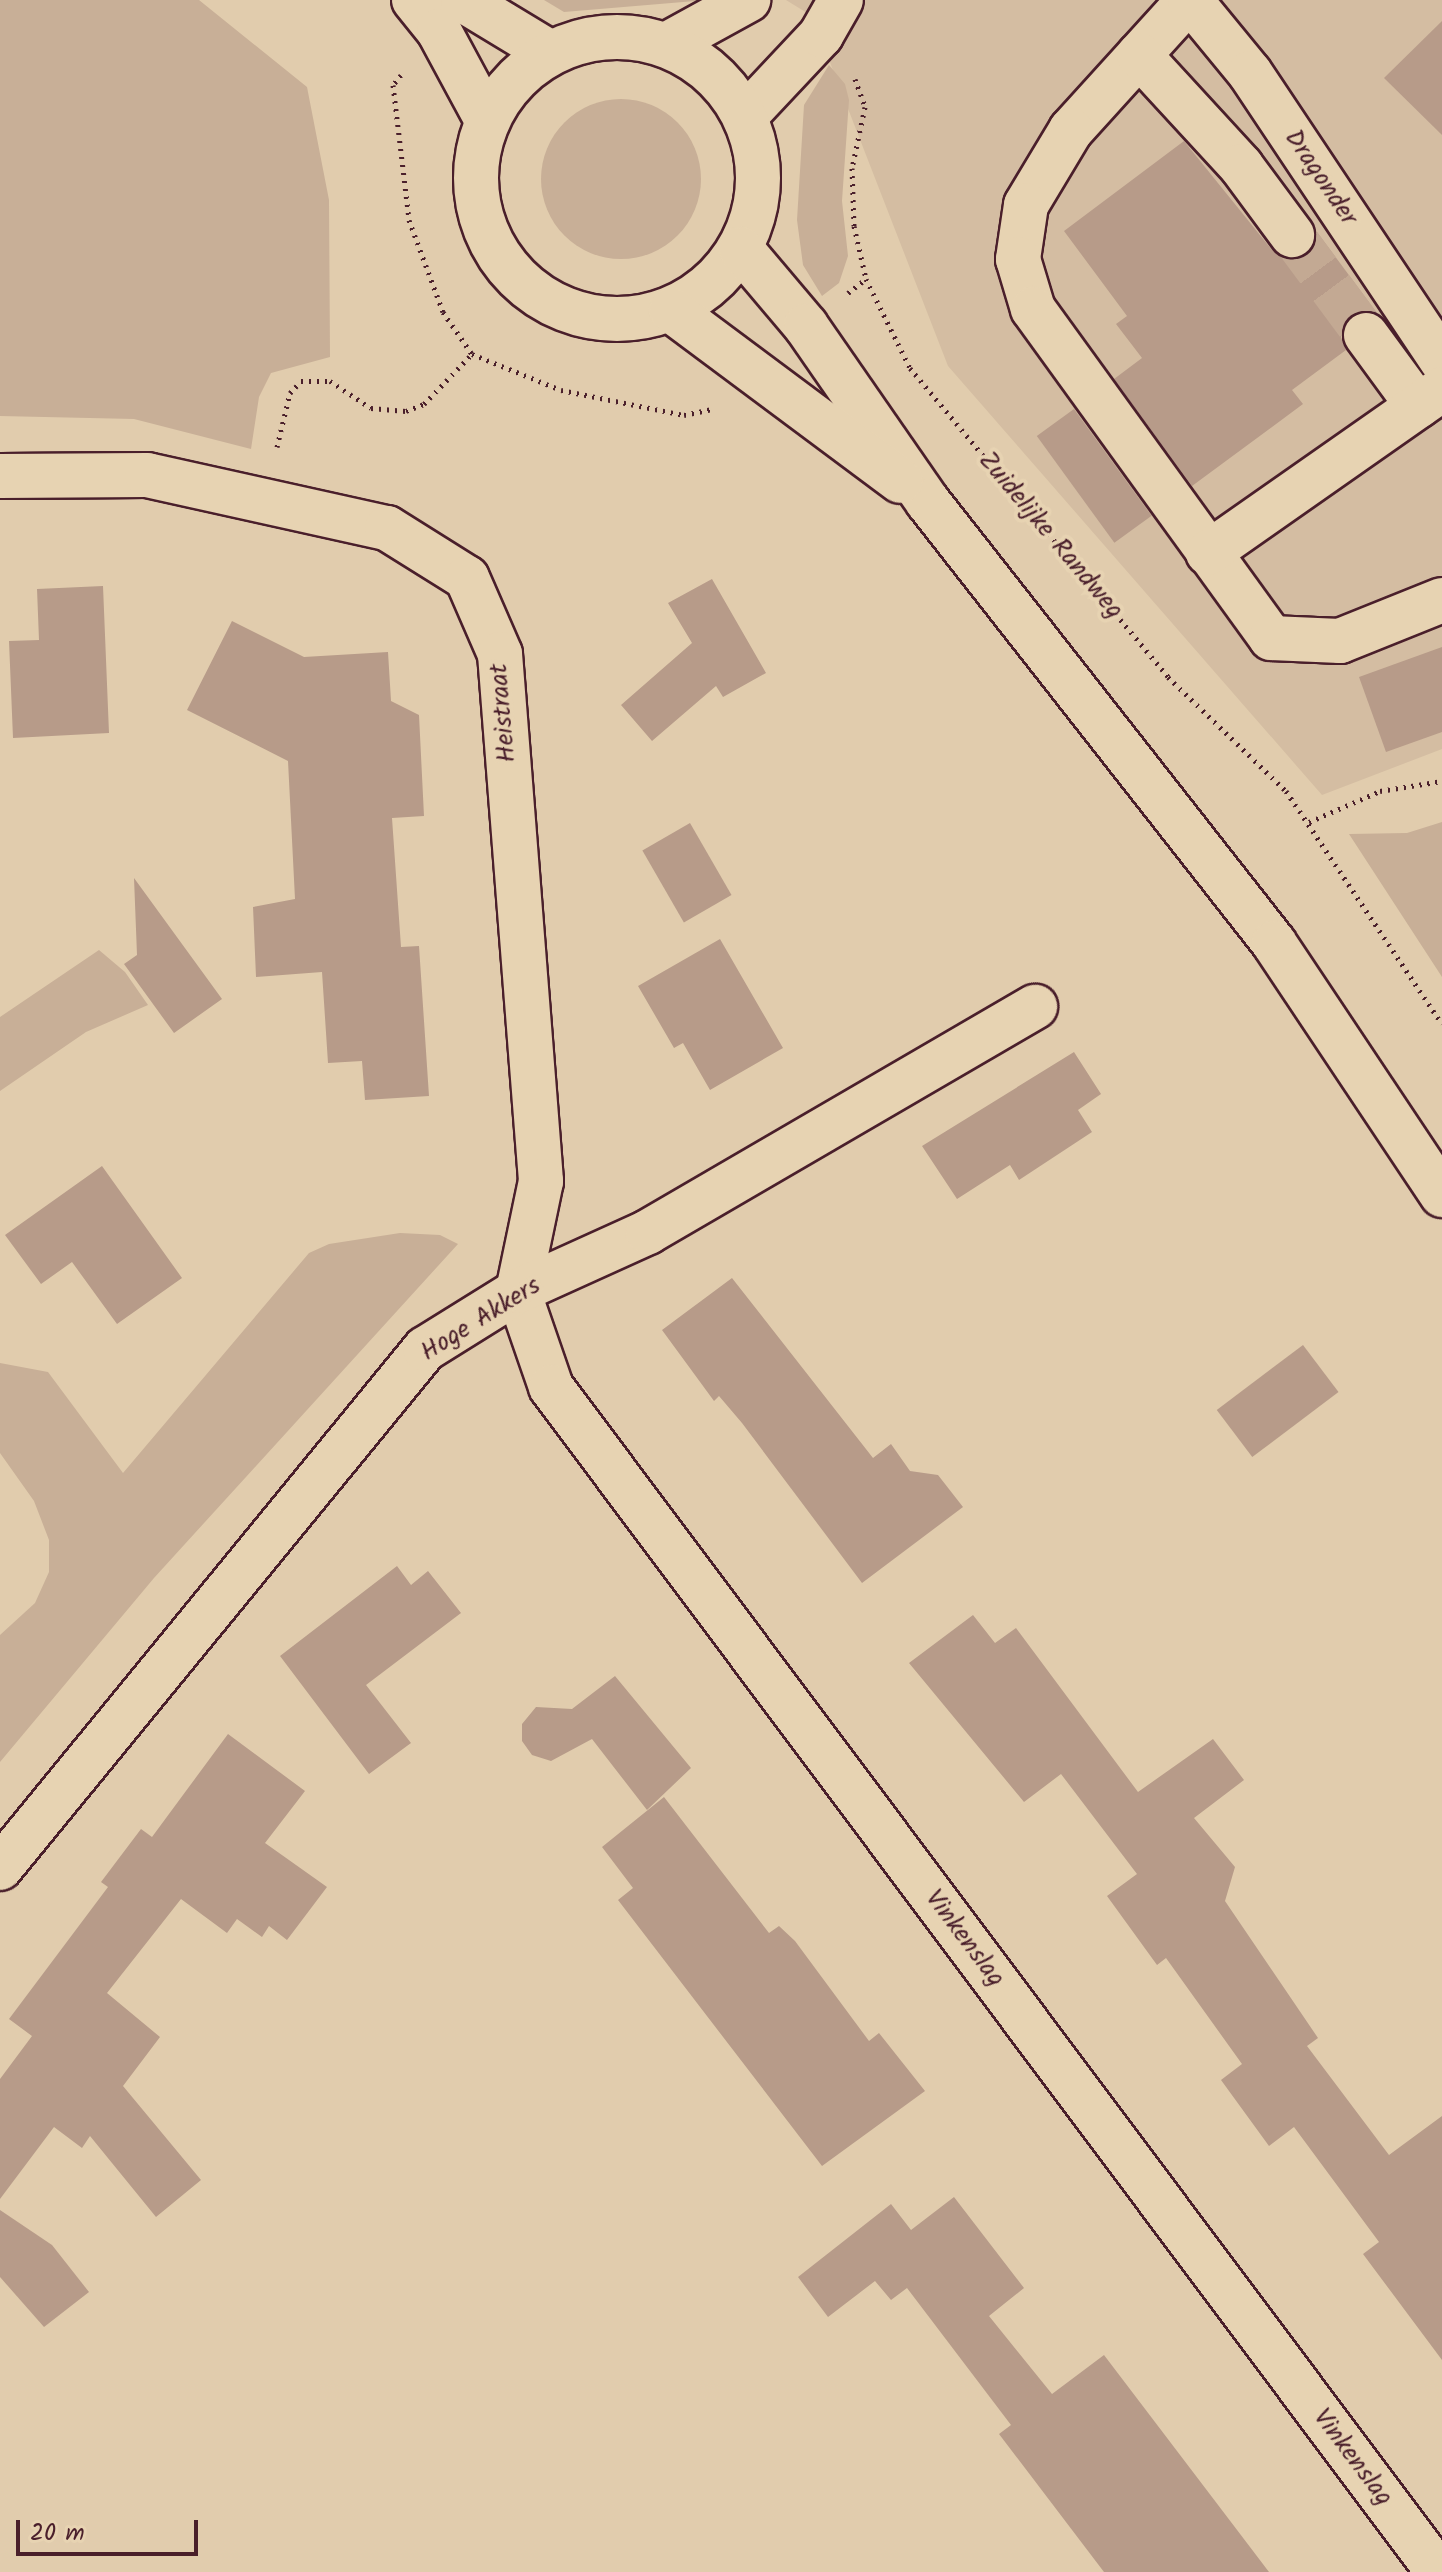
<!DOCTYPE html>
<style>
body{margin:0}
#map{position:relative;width:1442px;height:2572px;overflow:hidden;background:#e1ccad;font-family:Kalam,sans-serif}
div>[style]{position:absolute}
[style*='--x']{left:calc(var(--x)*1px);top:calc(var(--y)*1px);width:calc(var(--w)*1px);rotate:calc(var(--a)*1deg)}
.built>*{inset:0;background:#d4bda2}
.green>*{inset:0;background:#c8af97}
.round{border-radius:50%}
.building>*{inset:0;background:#b79b89;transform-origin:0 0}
.minor-tunnel>*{height:44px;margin-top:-22px;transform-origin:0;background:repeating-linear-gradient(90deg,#c3a993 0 44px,transparent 0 66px)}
.path>*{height:5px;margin-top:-2.5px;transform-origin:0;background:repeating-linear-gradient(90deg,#4a1f2b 0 2px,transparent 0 8px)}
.roads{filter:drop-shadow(2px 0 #4a1f2b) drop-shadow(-2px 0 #4a1f2b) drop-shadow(0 2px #4a1f2b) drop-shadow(0 -2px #4a1f2b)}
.minor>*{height:44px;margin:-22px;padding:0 22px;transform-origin:22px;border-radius:22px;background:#e7d3b2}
.major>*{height:44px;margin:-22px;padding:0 22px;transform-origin:22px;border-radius:22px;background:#e7d3b2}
.major>.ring{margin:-22px;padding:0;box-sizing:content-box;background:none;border:44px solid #e7d3b2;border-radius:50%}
span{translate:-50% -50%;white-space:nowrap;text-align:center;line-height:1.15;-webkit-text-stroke:8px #e7d3b2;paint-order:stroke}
.street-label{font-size:26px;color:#4a1f2b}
.scale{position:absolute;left:16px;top:2520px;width:182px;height:36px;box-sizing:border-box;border:4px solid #4a1f2b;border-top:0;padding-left:10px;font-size:24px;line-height:28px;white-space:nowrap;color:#4a1f2b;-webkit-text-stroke:6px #e7d3b2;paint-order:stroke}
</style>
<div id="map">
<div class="built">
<i style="clip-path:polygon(786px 0,1442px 0,1442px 749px,1322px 795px,948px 366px,812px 16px)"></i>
</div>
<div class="green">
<i style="clip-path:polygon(0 0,199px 0,307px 87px,329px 200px,330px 357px,271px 373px,259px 397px,251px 449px,134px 419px,0 416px)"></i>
<i style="clip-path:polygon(544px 0,707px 0,564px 12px)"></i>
<i style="clip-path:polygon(829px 65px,845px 84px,849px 100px,842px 201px,848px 256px,839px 283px,822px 296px,803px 265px,797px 220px,804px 105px)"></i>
<i class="round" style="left:541px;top:99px;width:160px;height:160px"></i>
<i style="clip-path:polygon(1442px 822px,1442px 977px,1349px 834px,1407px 833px)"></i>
<i style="clip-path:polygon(99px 950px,125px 972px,148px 1005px,86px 1032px,0 1091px,0 1017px)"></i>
<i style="clip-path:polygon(400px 1233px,440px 1235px,458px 1244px,154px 1578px,0 1762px,0 1635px,35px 1603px,49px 1572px,49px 1540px,34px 1501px,0 1453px,0 1363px,48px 1372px,123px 1473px,309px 1253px,329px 1244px)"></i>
</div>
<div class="building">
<i style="clip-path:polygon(1442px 21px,1442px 135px,1384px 78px)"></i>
<i style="clip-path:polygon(1184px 141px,1272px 250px,1283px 258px,1306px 255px,1317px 232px,1377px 313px,1351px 315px,1341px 337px,1346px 350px,1292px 390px,1303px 404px,1192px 486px,1114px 379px,1142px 358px,1116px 324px,1127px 316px,1064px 231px)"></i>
<i style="left:1074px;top:409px;width:132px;height:46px;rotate:54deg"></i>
<i style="clip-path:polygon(712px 579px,766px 673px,723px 697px,716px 686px,652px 741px,621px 705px,692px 643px,668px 603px)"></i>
<i style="clip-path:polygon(103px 586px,109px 733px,13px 738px,9px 641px,39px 640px,37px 589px)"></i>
<i style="clip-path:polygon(232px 621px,304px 657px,388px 652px,391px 701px,419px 715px,424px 816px,392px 818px,401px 947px,419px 946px,429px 1096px,365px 1100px,362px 1061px,328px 1063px,322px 972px,256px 977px,253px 907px,295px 899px,288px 761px,187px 710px)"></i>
<i style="clip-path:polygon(1442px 647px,1442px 732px,1386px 752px,1359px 677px)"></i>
<i style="left:690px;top:823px;width:83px;height:55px;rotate:60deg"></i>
<i style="clip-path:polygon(134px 878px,222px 999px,174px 1033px,124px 964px,137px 955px)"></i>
<i style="clip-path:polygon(720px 939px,783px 1048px,710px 1090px,683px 1043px,674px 1048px,638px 986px)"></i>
<i style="clip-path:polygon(1074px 1052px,1101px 1094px,1078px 1110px,1092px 1132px,1019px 1180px,1010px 1165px,957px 1199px,922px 1146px)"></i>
<i style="clip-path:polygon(102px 1166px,182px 1278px,117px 1324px,72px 1262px,41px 1284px,5px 1235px)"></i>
<i style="clip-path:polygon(732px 1278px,873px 1458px,891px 1444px,910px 1471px,938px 1475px,963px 1507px,862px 1583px,742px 1423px,719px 1396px,714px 1401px,662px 1330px)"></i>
<i style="left:1303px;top:1345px;width:59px;height:108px;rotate:53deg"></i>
<i style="clip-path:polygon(397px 1566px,411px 1585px,428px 1571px,461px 1613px,366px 1685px,411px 1743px,369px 1774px,280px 1656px)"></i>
<i style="clip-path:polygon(973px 1615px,995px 1643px,1016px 1628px,1138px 1792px,1213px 1739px,1244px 1780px,1194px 1818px,1235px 1867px,1225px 1901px,1318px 2038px,1307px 2046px,1389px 2155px,1442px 2116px,1442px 2360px,1363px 2254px,1379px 2242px,1294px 2127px,1269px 2146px,1221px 2080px,1242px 2064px,1166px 1958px,1157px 1965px,1107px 1896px,1137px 1874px,1061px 1774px,1024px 1802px,909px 1663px)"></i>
<i style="clip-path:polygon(615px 1676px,691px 1768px,647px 1810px,592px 1739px,551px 1761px,532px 1755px,522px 1741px,522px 1724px,536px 1707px,572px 1709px)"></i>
<i style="clip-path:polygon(228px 1734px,305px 1791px,265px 1843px,327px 1887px,287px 1940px,269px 1926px,262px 1937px,237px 1919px,227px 1933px,181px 1899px,107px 1993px,160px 2037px,123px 2086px,201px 2180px,156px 2217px,90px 2136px,82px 2148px,54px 2127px,0 2199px,0 2079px,32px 2036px,9px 2019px,108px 1887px,101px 1882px,141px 1829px,152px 1837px)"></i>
<i style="clip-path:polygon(664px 1797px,769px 1933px,779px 1926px,795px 1941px,869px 2041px,879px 2033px,925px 2091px,822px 2166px,618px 1900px,633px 1888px,602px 1847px)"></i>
<i style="clip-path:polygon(954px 2197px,1024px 2288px,989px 2316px,1052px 2394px,1104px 2355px,1269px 2572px,1104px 2572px,999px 2434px,1011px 2425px,907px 2288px,891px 2300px,875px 2281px,828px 2317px,798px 2277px,891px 2204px,911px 2230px)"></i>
<i style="clip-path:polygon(0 2210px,52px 2245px,89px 2292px,44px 2327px,0 2277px)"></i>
</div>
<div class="minor-tunnel">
<i style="--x:1292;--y:235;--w:124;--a:53.5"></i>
</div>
<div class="path">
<i style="--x:401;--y:75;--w:13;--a:129"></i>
<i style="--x:393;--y:85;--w:136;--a:83.2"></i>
<i style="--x:409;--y:220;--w:98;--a:69.7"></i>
<i style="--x:443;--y:312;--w:51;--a:55.4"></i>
<i style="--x:472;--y:354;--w:96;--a:22"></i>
<i style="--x:561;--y:390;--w:126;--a:11.5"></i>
<i style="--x:684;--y:415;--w:30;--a:-12"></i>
<i style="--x:855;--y:79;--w:30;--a:70"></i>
<i style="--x:865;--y:107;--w:62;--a:102"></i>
<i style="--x:852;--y:168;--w:58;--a:88"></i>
<i style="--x:854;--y:226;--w:54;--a:77.2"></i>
<i style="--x:866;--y:279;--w:99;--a:63.7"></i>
<i style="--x:910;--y:368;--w:403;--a:50.1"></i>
<i style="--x:1168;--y:677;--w:164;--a:44"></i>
<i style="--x:1286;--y:791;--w:280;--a:56.2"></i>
<i style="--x:848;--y:293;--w:23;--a:-38"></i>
<i style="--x:277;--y:447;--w:56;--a:-76.5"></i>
<i style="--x:290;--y:393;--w:16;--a:-47"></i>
<i style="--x:301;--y:381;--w:29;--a:0"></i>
<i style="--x:330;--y:381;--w:49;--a:33.4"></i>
<i style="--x:371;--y:408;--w:35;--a:5"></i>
<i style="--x:406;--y:411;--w:19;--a:-21"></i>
<i style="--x:424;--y:404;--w:69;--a:-46.2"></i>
<i style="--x:1309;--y:822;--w:77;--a:-23.6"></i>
<i style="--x:1380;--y:791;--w:63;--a:-9.2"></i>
</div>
<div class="roads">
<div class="minor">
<i style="--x:1189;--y:0;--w:176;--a:132.2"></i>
<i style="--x:1071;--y:130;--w:87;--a:121"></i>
<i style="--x:1026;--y:205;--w:55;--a:98.4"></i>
<i style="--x:1018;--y:259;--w:52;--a:73.3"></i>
<i style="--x:1033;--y:309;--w:406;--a:54.1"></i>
<i style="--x:1271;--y:638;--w:69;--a:2.5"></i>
<i style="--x:1340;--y:641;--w:110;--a:-21.9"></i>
<i style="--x:1190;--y:0;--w:94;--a:50.6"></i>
<i style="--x:1250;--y:73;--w:346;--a:56.3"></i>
<i style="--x:666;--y:45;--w:94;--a:-28.8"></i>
<i style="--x:1139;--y:55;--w:151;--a:47.4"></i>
<i style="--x:1241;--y:166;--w:86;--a:53.5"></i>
<i style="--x:746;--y:115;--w:110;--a:-46.8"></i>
<i style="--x:821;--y:35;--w:40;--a:-60.3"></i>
<i style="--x:1366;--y:335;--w:88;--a:53.8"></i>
<i style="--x:0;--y:476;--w:147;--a:-0.4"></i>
<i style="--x:147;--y:475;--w:246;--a:12.5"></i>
<i style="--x:387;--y:528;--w:94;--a:32"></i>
<i style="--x:467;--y:578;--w:83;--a:66.5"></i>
<i style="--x:500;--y:654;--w:529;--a:85.55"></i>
<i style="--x:541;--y:1181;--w:112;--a:101.8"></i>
<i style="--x:518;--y:1291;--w:102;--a:71"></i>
<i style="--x:551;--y:1387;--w:1480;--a:53.18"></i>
<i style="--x:1208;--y:553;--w:286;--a:-35"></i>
<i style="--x:0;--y:1868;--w:671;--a:-50.69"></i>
<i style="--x:425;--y:1349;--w:110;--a:-31.9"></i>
<i style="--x:518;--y:1291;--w:143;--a:-24.4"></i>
<i style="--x:648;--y:1232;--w:448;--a:-30.2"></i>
</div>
<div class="major">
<i style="--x:414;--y:0;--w:40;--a:51"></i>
<i style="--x:439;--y:31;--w:101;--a:61.7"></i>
<i style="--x:463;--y:0;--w:100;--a:31.2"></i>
<i class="ring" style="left:476px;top:37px;width:238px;height:238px"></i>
<i style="--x:741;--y:249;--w:101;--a:49.8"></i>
<i style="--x:806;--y:326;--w:214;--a:55.3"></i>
<i style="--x:928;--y:502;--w:561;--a:51.88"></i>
<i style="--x:1274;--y:943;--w:303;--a:56.3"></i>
<i style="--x:671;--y:310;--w:286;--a:36.7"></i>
</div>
</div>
<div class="street-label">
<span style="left:1320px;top:178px;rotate:56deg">Dragonder</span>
<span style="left:1050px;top:536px;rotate:50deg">Zuidelijke Randweg</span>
<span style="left:504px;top:713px;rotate:-95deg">Heistraat</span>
<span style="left:481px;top:1320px;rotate:-32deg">Hoge Akkers</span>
<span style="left:964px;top:1939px;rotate:53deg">Vinkenslag</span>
<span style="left:1352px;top:2458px;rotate:53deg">Vinkenslag</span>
</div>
<div class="scale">20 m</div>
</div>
